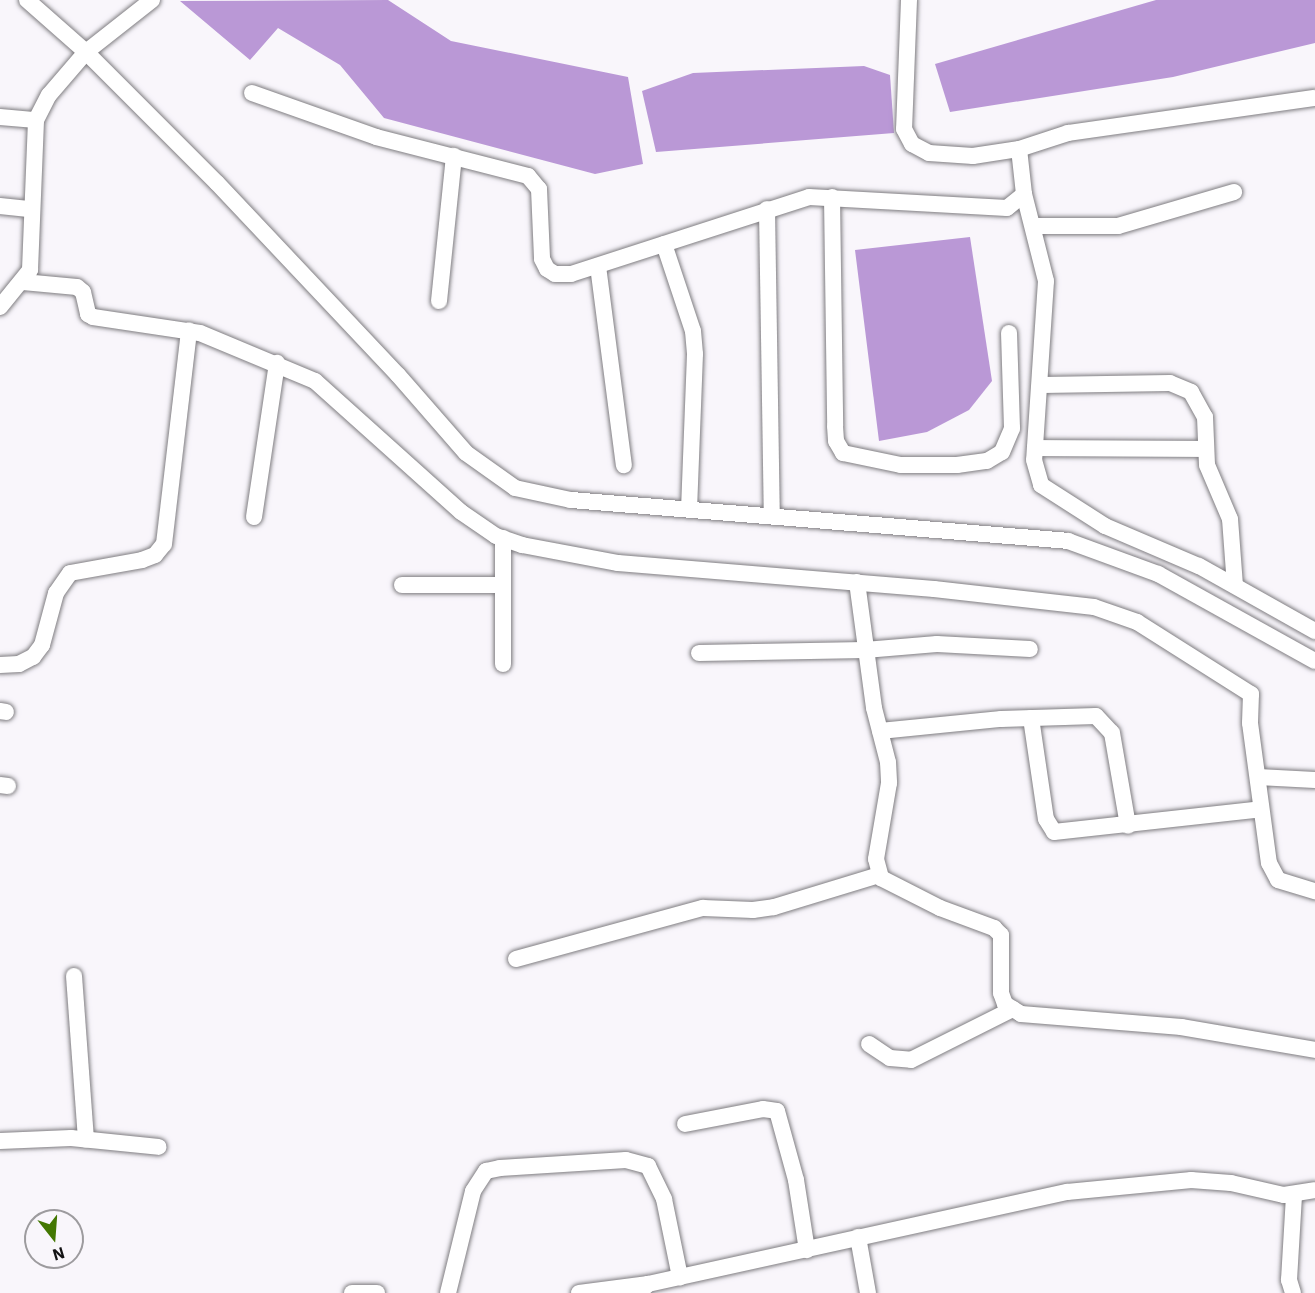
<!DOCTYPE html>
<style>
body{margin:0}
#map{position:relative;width:1315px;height:1293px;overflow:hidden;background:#f9f6fb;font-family:"IBM Plex Sans",sans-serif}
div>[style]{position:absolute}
.water>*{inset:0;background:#ba98d6}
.roads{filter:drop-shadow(0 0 2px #7f7d81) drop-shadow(0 0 2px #7f7d81)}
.minor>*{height:16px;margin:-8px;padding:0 8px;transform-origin:8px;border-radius:8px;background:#fff}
span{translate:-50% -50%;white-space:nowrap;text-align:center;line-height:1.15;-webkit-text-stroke:5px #f9f6fb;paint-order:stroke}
.north{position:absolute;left:24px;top:1209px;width:60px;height:60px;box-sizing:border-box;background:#f9f6fb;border:2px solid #9d9b9e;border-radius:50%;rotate:163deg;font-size:16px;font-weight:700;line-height:24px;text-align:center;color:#131213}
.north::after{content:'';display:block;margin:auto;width:21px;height:27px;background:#437702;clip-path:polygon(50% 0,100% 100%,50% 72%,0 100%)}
</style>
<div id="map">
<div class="water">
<i style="clip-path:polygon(388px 0,451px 41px,628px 77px,643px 164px,595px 174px,384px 118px,340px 65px,278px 28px,250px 60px,180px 1px)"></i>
<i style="clip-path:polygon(1156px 0,1315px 0,1315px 43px,1173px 77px,950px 112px,935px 64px)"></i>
<i style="clip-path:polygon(864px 66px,890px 75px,894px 133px,656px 152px,642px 91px,693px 73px)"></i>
<i style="clip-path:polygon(970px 237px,992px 381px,969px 410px,927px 432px,879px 441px,855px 250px)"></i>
</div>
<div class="roads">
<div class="minor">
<i style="left:27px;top:0;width:79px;rotate:41.4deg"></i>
<i style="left:86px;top:52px;width:185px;rotate:45deg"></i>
<i style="left:217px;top:183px;width:264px;rotate:46.7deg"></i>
<i style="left:398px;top:375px;width:103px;rotate:48.9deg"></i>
<i style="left:466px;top:453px;width:60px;rotate:35.5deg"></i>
<i style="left:515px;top:488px;width:57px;rotate:12.1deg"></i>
<i style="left:571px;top:500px;width:499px;rotate:4.7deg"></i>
<i style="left:1068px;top:541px;width:96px;rotate:20.1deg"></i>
<i style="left:1158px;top:574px;width:179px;rotate:29deg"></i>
<i style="left:909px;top:0;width:129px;rotate:92.2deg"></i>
<i style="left:904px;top:129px;width:17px;rotate:62deg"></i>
<i style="left:912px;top:144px;width:19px;rotate:28deg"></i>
<i style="left:929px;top:153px;width:44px;rotate:3.9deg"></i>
<i style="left:973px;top:156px;width:47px;rotate:-8.7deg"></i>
<i style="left:1019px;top:149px;width:52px;rotate:-18.1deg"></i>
<i style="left:1068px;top:133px;width:249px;rotate:-8.1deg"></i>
<i style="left:252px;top:93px;width:132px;rotate:19.5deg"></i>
<i style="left:376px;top:137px;width:157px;rotate:14.4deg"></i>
<i style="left:528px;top:176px;width:17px;rotate:50deg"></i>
<i style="left:539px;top:189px;width:70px;rotate:87.5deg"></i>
<i style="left:542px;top:259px;width:11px;rotate:63deg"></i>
<i style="left:547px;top:269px;width:9px;rotate:32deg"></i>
<i style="left:555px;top:274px;width:16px"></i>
<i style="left:571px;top:274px;width:250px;rotate:-17.9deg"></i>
<i style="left:809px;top:197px;width:198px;rotate:3.2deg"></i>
<i style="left:1007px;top:208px;width:22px;rotate:-39deg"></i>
<i style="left:1024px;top:194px;width:45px;rotate:-96.3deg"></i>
<i style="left:0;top:117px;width:36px;rotate:5deg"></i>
<i style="left:1024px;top:194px;width:90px;rotate:75.8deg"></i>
<i style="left:1046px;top:281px;width:179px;rotate:93.8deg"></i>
<i style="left:1034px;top:460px;width:26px;rotate:74deg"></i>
<i style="left:1041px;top:485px;width:76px;rotate:32.6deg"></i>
<i style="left:1105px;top:526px;width:102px;rotate:23.1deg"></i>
<i style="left:1199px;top:566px;width:133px;rotate:29.3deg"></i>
<i style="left:832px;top:197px;width:229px;rotate:89.2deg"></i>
<i style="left:835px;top:426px;width:15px;rotate:86deg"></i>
<i style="left:836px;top:441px;width:14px;rotate:60deg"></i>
<i style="left:843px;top:453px;width:59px;rotate:11.7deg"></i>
<i style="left:901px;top:465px;width:56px"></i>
<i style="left:957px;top:465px;width:30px;rotate:-8deg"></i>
<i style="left:987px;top:461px;width:17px;rotate:-31deg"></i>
<i style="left:1002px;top:452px;width:26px;rotate:-67deg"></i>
<i style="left:1012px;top:428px;width:95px;rotate:-91.8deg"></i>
<i style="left:0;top:206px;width:31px;rotate:6deg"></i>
<i style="left:767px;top:209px;width:306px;rotate:89.1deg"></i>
<i style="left:1033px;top:226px;width:85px"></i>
<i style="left:1118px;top:226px;width:121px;rotate:-16.3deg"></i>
<i style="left:664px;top:244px;width:92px;rotate:71.6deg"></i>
<i style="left:693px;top:331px;width:23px;rotate:85deg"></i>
<i style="left:695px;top:354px;width:154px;rotate:92.2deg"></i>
<i style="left:598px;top:266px;width:201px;rotate:82.6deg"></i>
<i style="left:23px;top:282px;width:54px;rotate:5.3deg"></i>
<i style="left:77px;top:287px;width:8px;rotate:40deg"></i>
<i style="left:83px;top:292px;width:23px;rotate:77deg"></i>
<i style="left:88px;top:314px;width:6px;rotate:31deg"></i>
<i style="left:93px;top:317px;width:108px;rotate:8.5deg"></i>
<i style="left:200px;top:333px;width:125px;rotate:22.7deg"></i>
<i style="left:315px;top:381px;width:196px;rotate:41.9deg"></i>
<i style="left:461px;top:512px;width:42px;rotate:34.4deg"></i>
<i style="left:496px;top:536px;width:28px;rotate:19deg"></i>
<i style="left:522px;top:545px;width:98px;rotate:10.6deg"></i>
<i style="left:618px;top:563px;width:317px;rotate:4.7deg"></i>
<i style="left:934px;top:589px;width:161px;rotate:6.4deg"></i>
<i style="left:1094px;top:607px;width:46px;rotate:19.2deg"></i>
<i style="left:1137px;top:622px;width:135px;rotate:32.3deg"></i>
<i style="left:1251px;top:694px;width:29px;rotate:92deg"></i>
<i style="left:1250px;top:723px;width:141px;rotate:82.3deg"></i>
<i style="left:1269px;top:863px;width:19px;rotate:62deg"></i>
<i style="left:1278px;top:880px;width:39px;rotate:17deg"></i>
<i style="left:439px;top:301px;width:146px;rotate:-84.1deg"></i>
<i style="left:0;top:307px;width:48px;rotate:-51deg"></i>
<i style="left:30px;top:270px;width:150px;rotate:-87.7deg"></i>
<i style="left:36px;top:120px;width:28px;rotate:-63deg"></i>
<i style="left:49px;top:95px;width:57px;rotate:-49.3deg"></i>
<i style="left:86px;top:52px;width:84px;rotate:-38.2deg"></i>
<i style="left:1042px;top:385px;width:128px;rotate:-0.9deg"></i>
<i style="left:1170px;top:383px;width:23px;rotate:23deg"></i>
<i style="left:1191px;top:392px;width:29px;rotate:61deg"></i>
<i style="left:1205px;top:417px;width:48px;rotate:87.6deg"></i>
<i style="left:1207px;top:465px;width:59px;rotate:66.9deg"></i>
<i style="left:1230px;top:519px;width:66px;rotate:85.7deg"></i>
<i style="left:1035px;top:448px;width:169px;rotate:0.3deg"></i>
<i style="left:254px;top:517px;width:156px;rotate:-81.5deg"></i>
<i style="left:503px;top:538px;width:126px;rotate:90deg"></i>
<i style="left:857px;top:582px;width:127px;rotate:82.3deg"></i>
<i style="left:874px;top:708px;width:56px;rotate:75.5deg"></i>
<i style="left:888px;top:762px;width:21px;rotate:87deg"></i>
<i style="left:889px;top:783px;width:77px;rotate:99.7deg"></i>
<i style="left:876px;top:859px;width:20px;rotate:75deg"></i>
<i style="left:881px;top:878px;width:66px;rotate:27deg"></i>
<i style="left:940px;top:908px;width:58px;rotate:20.3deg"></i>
<i style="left:994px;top:928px;width:10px;rotate:45deg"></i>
<i style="left:1001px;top:935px;width:58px;rotate:90deg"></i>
<i style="left:1001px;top:993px;width:12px;rotate:70deg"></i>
<i style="left:1005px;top:1004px;width:19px;rotate:32deg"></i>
<i style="left:1021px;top:1014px;width:161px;rotate:4.6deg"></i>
<i style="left:1181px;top:1027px;width:136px;rotate:9.7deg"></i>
<i style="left:402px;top:585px;width:101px"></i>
<i style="left:699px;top:653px;width:166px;rotate:-1deg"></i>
<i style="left:865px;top:650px;width:72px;rotate:-4.8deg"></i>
<i style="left:937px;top:644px;width:93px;rotate:3.1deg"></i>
<i style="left:0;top:665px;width:19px;rotate:-3deg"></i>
<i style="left:19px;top:664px;width:16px;rotate:-27deg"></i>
<i style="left:33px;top:657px;width:15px;rotate:-53deg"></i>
<i style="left:42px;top:645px;width:54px;rotate:-74.9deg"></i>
<i style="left:56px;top:593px;width:24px;rotate:-55deg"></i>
<i style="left:70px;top:573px;width:73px;rotate:-10.2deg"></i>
<i style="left:142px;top:560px;width:14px;rotate:-21deg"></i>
<i style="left:155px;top:555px;width:14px;rotate:-51deg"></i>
<i style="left:164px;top:544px;width:215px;rotate:-83.3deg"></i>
<i style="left:0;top:711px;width:6px;rotate:9deg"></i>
<i style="left:1031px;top:718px;width:102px;rotate:81.6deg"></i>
<i style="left:1046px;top:819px;width:15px;rotate:58deg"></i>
<i style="left:1054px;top:832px;width:208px;rotate:-6.3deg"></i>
<i style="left:880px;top:731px;width:122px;rotate:-5.7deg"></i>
<i style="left:1001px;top:719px;width:95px;rotate:-1.8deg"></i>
<i style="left:1096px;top:716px;width:23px;rotate:47deg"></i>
<i style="left:1112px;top:733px;width:94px;rotate:80.2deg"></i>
<i style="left:1258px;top:777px;width:57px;rotate:3deg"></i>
<i style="left:0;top:785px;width:8px;rotate:7deg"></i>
<i style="left:516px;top:959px;width:194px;rotate:-15.3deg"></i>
<i style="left:703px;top:908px;width:50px;rotate:2.3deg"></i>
<i style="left:753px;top:910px;width:21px;rotate:-8deg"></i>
<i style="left:774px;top:907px;width:110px;rotate:-16.9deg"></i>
<i style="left:74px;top:976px;width:164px;rotate:85.8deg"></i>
<i style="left:869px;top:1044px;width:25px;rotate:34deg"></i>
<i style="left:890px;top:1058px;width:21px;rotate:5deg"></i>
<i style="left:911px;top:1060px;width:114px;rotate:-26.6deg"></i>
<i style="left:685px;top:1124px;width:79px;rotate:-10.9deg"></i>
<i style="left:763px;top:1109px;width:14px;rotate:8deg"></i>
<i style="left:777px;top:1111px;width:72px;rotate:74.6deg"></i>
<i style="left:796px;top:1180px;width:71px;rotate:81.1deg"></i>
<i style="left:0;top:1141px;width:71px;rotate:-2.4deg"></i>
<i style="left:71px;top:1138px;width:88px;rotate:5.8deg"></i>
<i style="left:858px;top:1237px;width:57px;rotate:79.9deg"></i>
<i style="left:352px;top:1293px;width:25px"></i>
<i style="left:448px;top:1293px;width:105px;rotate:-76.2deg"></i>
<i style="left:473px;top:1191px;width:24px;rotate:-57deg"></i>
<i style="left:486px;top:1171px;width:14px;rotate:-12deg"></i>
<i style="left:500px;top:1168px;width:126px;rotate:-3.6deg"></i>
<i style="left:626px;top:1160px;width:23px;rotate:15deg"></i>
<i style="left:648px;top:1166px;width:37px;rotate:64deg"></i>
<i style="left:664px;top:1199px;width:80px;rotate:78.4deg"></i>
<i style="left:579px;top:1293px;width:70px;rotate:-7.4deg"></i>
<i style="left:639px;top:1293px;width:13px;rotate:-45deg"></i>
<i style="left:648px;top:1284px;width:429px;rotate:-12.4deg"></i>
<i style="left:1067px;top:1192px;width:125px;rotate:-5.5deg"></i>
<i style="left:1191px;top:1180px;width:40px;rotate:4.3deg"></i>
<i style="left:1231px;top:1183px;width:54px;rotate:12.8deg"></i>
<i style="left:1284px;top:1195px;width:31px;rotate:-9deg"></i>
<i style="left:1293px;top:1293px;width:14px;rotate:-107deg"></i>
<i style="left:1289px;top:1280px;width:84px;rotate:-86.6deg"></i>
</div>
</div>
<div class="north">N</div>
</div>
